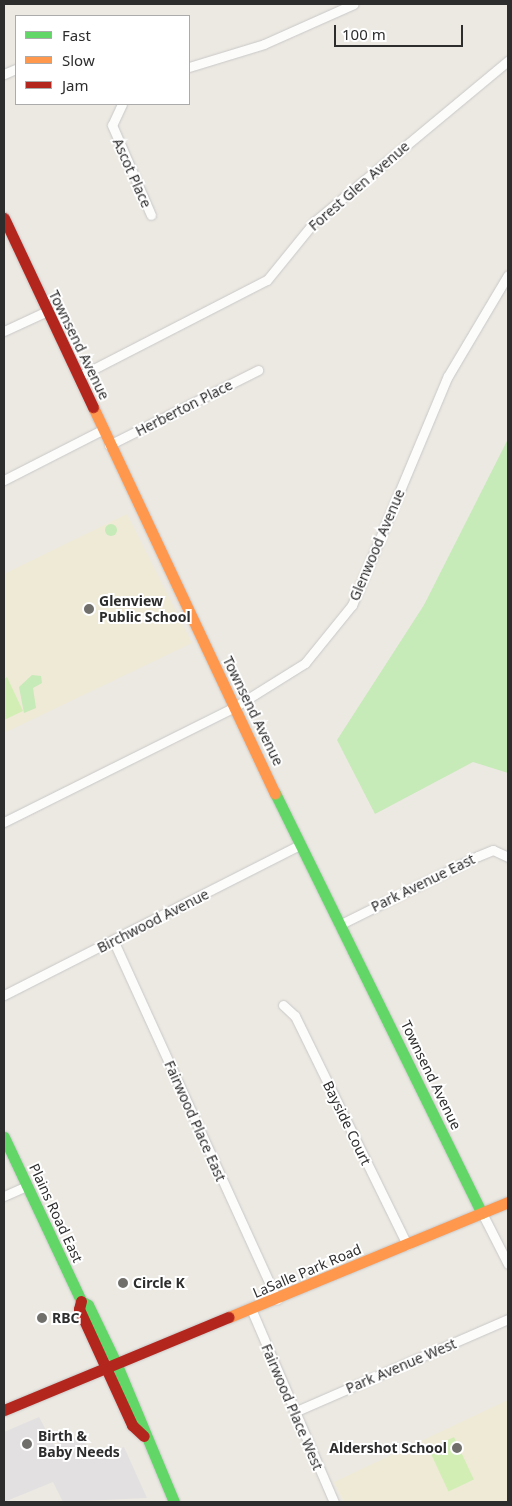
<!DOCTYPE html>
<style>
body{margin:0}
#map{position:relative;width:512px;height:1506px;overflow:hidden;background:#ece9e2;font-family:"Noto Sans",sans-serif}
div>[style]{position:absolute}
.industrial>*{inset:0;background:#e3e0e1}
.education>*{inset:0;background:#efead6}
.green>*{inset:0;background:#c6eab8}
.round{border-radius:50%}
.pitch>*{inset:0;background:#d2eeb5;transform-origin:0 0}
.roads{filter:drop-shadow(0 0 1px #c9c8c8) drop-shadow(0 0 1px #c9c8c8)}
.street>*{height:9px;margin:-4.5px;padding:0 4.5px;transform-origin:4.5px;border-radius:4.5px;background:#fcfcfb}
.fast>*{height:11px;margin:-5.5px;padding:0 5.5px;transform-origin:5.5px;border-radius:5.5px;background:#63d668}
.slow>*{height:11px;margin:-5.5px;padding:0 5.5px;transform-origin:5.5px;border-radius:5.5px;background:#ff974d}
.jam>*{height:11px;margin:-5.5px;padding:0 5.5px;transform-origin:5.5px;border-radius:5.5px;background:#b3261e}
.dots>*{width:14px;height:14px;translate:-50% -50%;box-sizing:border-box;border:2px solid #fff;border-radius:50%}
span{translate:-50% -50%;white-space:nowrap;text-align:center;line-height:1.15;-webkit-text-stroke:4px #fff;paint-order:stroke}
.street-label{font-size:14px;color:#2d2d2d}
.poi-label{font-size:14px;color:#2d2d2d;font-weight:700}
.left{translate:0 -50%;text-align:left}
.right{translate:-100% -50%;text-align:right}
.frame{position:absolute;inset:0;border:5px solid #2d2d2d;pointer-events:none}
.legend{position:absolute;left:15px;top:15px;width:175px;height:90px;box-sizing:border-box;background:#fff;border:1px solid #ababab;margin:0;padding:6px 9px;list-style:none;font-size:15px;color:#2d2d2d}
.legend li{display:flex;align-items:center;gap:10px;height:25px}
.legend b{width:25px;border:1px solid #ababab}
.scale{position:absolute;left:334px;top:25px;width:129px;height:22px;box-sizing:border-box;border:2px solid #2d2d2d;border-top:0;padding-left:6px;font-size:15px;line-height:18px;white-space:nowrap;color:#2d2d2d;-webkit-text-stroke:4px #fff;paint-order:stroke}
</style>
<div id="map">
<div class="industrial">
<i style="clip-path:polygon(39px 1417px,54px 1445px,82px 1436px,93px 1459px,124px 1447px,147px 1498px,63px 1502px,53px 1482px,4px 1502px,4px 1432px)"></i>
</div>
<div class="education">
<i style="clip-path:polygon(127px 514px,192px 643px,4px 733px,4px 574px)"></i>
<i style="clip-path:polygon(508px 1400px,508px 1502px,344px 1502px,334px 1482px)"></i>
</div>
<div class="green">
<i style="clip-path:polygon(508px 439px,508px 773px,473px 762px,375px 814px,337px 740px,424px 605px)"></i>
<i class="round" style="left:105px;top:524px;width:12px;height:12px"></i>
<i style="clip-path:polygon(32px 675px,41px 676px,42px 683px,33px 688px,36px 708px,24px 713px,19px 687px)"></i>
</div>
<div class="pitch">
<i style="clip-path:polygon(7px 677px,23px 711px,4px 720px,4px 679px)"></i>
<i style="left:454px;top:1437px;width:47px;height:28px;rotate:65deg"></i>
</div>
<div class="roads">
<div class="street">
<i style="left:189px;top:67px;width:78px;rotate:-17deg"></i>
<i style="left:264px;top:44px;width:98px;rotate:-24deg"></i>
<i style="left:4px;top:74px;width:13px;rotate:-23deg"></i>
<i style="left:122px;top:104px;width:23px;rotate:115deg"></i>
<i style="left:112px;top:125px;width:98px;rotate:66.6deg"></i>
<i style="left:4px;top:331px;width:45px;rotate:-24.9deg"></i>
<i style="left:78px;top:377px;width:212px;rotate:-27.2deg"></i>
<i style="left:267px;top:280px;width:76px;rotate:-50.9deg"></i>
<i style="left:315px;top:221px;width:251px;rotate:-39.7deg"></i>
<i style="left:109px;top:445px;width:167px;rotate:-26.7deg"></i>
<i style="left:4px;top:480px;width:110px;rotate:-27deg"></i>
<i style="left:4px;top:822px;width:256px;rotate:-26.5deg"></i>
<i style="left:233px;top:708px;width:85px;rotate:-32deg"></i>
<i style="left:305px;top:663px;width:75px;rotate:-51deg"></i>
<i style="left:352px;top:605px;width:248px;rotate:-67.3deg"></i>
<i style="left:448px;top:376px;width:117px;rotate:-59.3deg"></i>
<i style="left:339px;top:925px;width:155px;rotate:-26.4deg"></i>
<i style="left:478px;top:856px;width:16px;rotate:-22deg"></i>
<i style="left:493px;top:850px;width:17px;rotate:25deg"></i>
<i style="left:114px;top:942px;width:393px;rotate:65.5deg"></i>
<i style="left:4px;top:995px;width:333px;rotate:-26.9deg"></i>
<i style="left:283px;top:1005px;width:16px;rotate:43deg"></i>
<i style="left:295px;top:1016px;width:255px;rotate:63.9deg"></i>
<i style="left:4px;top:1196px;width:24px;rotate:-24deg"></i>
<i style="left:482px;top:1213px;width:57px;rotate:63deg"></i>
<i style="left:252px;top:1311px;width:208px;rotate:66.8deg"></i>
<i style="left:294px;top:1412px;width:233px;rotate:-23.5deg"></i>
</div>
<div class="fast">
<i style="left:275px;top:793px;width:468px;rotate:63.8deg"></i>
<i style="left:4px;top:1137px;width:181px;rotate:64.8deg"></i>
<i style="left:81px;top:1301px;width:8px;rotate:30deg"></i>
<i style="left:88px;top:1305px;width:67px;rotate:64.2deg"></i>
<i style="left:117px;top:1365px;width:148px;rotate:67.4deg"></i>
</div>
<div class="slow">
<i style="left:93px;top:407px;width:427px;rotate:64.8deg"></i>
<i style="left:229px;top:1317px;width:302px;rotate:-22.4deg"></i>
</div>
<div class="jam">
<i style="left:4px;top:218px;width:209px;rotate:64.8deg"></i>
<i style="left:81px;top:1301px;width:8px;rotate:104deg"></i>
<i style="left:79px;top:1309px;width:128px;rotate:65.4deg"></i>
<i style="left:132px;top:1425px;width:16px;rotate:43deg"></i>
<i style="left:4px;top:1410px;width:243px;rotate:-22.5deg"></i>
</div>
</div>
<div class="dots">
<i style="left:89px;top:609px;background:#706f6c"></i>
<i style="left:123px;top:1283px;background:#706f6c"></i>
<i style="left:42px;top:1318px;background:#706f6c"></i>
<i style="left:27px;top:1444px;background:#706f6c"></i>
<i style="left:457px;top:1448px;background:#706f6c"></i>
</div>
<div class="street-label">
<span style="left:132px;top:173px;rotate:66deg">Ascot Place</span>
<span style="left:359px;top:186px;rotate:-41deg">Forest Glen Avenue</span>
<span style="left:79px;top:345px;rotate:64deg">Townsend Avenue</span>
<span style="left:184px;top:408px;rotate:-27deg">Herberton Place</span>
<span style="left:377px;top:545px;rotate:-67deg">Glenwood Avenue</span>
<span style="left:253px;top:711px;rotate:64deg">Townsend Avenue</span>
<span style="left:423px;top:883px;rotate:-26deg">Park Avenue East</span>
<span style="left:153px;top:921px;rotate:-27deg">Birchwood Avenue</span>
<span style="left:431px;top:1075px;rotate:64deg">Townsend Avenue</span>
<span style="left:195px;top:1121px;rotate:66deg">Fairwood Place East</span>
<span style="left:347px;top:1123px;rotate:64deg">Bayside Court</span>
<span style="left:56px;top:1213px;rotate:65deg">Plains Road East</span>
<span style="left:307px;top:1271px;rotate:-23deg">LaSalle Park Road</span>
<span style="left:401px;top:1366px;rotate:-23deg">Park Avenue West</span>
<span style="left:292px;top:1407px;rotate:67deg">Fairwood Place West</span>
</div>
<div class="poi-label">
<span class="left" style="left:99px;top:609px">Glenview<br>Public School</span>
<span class="left" style="left:133px;top:1283px">Circle K</span>
<span class="left" style="left:52px;top:1318px">RBC</span>
<span class="left" style="left:38px;top:1444px">Birth &amp;<br>Baby Needs</span>
<span class="right" style="left:447px;top:1448px">Aldershot School</span>
</div>
<div class="frame"></div>
<ul class="legend">
<li><b style="height:6px;background:#63d668"></b>Fast</li>
<li><b style="height:6px;background:#ff974d"></b>Slow</li>
<li><b style="height:6px;background:#b3261e"></b>Jam</li>
</ul>
<div class="scale">100 m</div>
</div>
